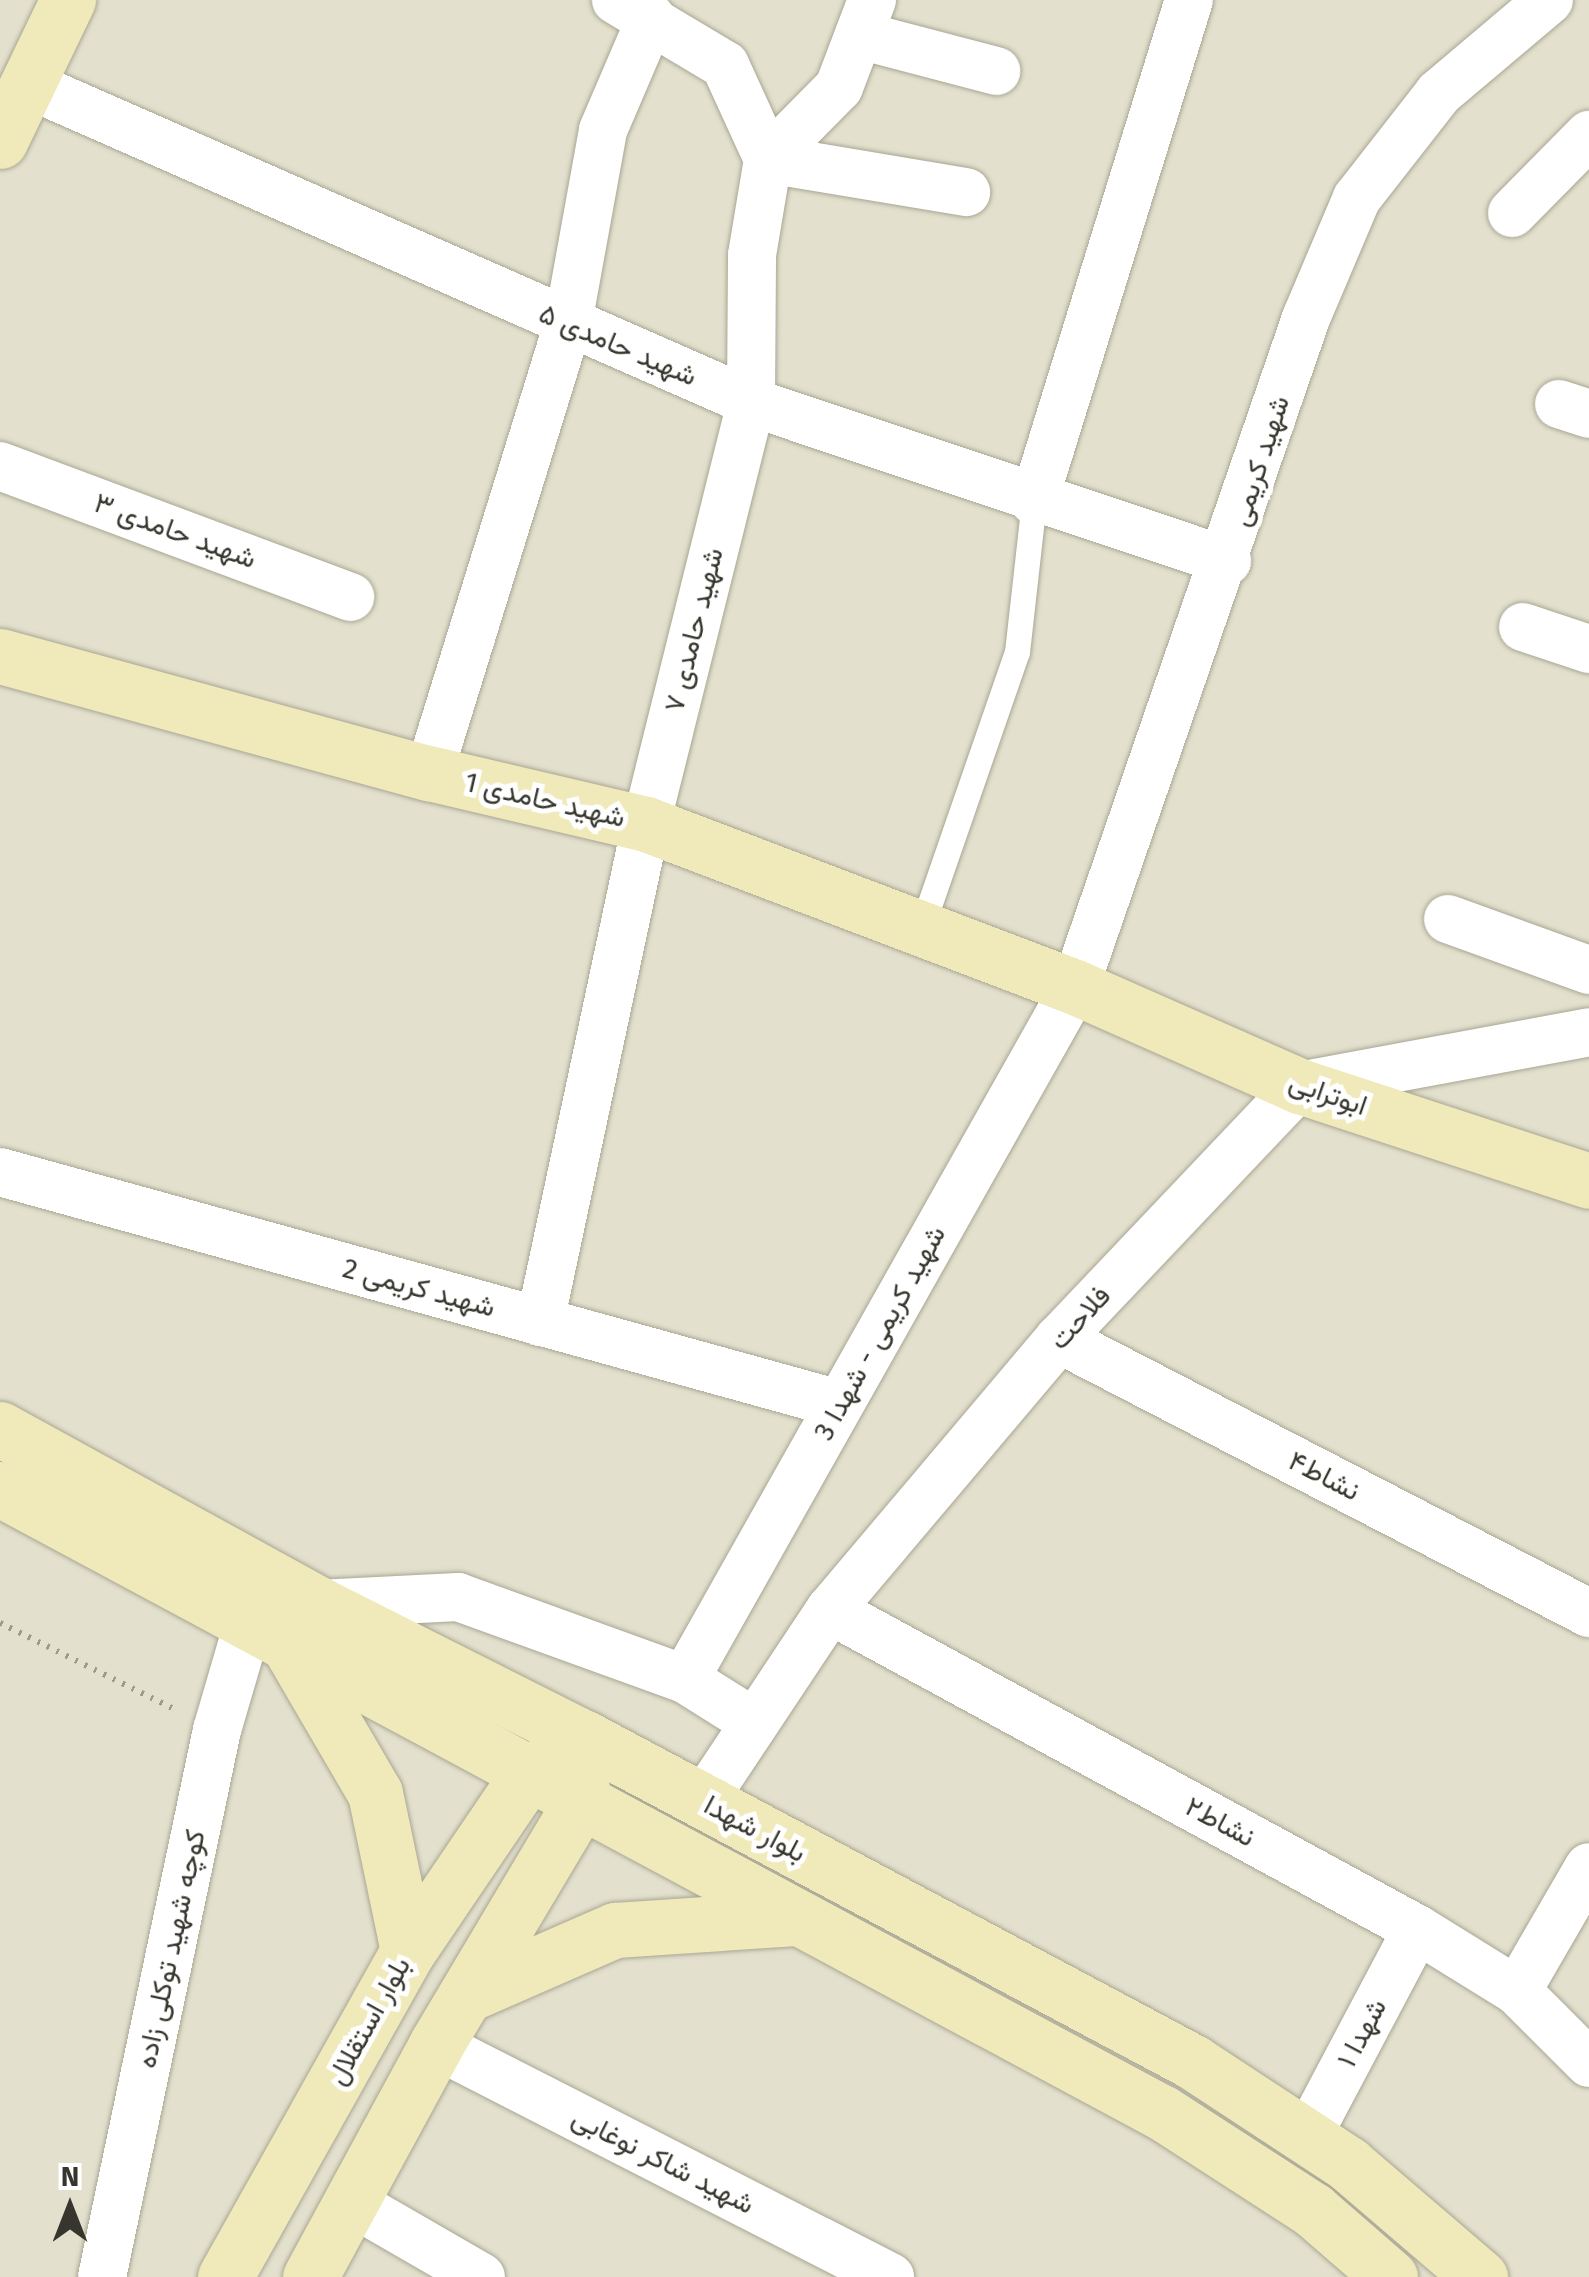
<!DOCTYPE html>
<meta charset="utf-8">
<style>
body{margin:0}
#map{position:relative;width:1589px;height:2277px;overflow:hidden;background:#e3e0cd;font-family:"Fira Sans",Vazirmatn,sans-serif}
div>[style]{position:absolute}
.path>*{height:6px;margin-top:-3px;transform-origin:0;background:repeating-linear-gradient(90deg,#9c9a8c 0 2.5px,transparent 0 10.5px)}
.roads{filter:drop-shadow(0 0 2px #a9a694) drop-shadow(0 0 2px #a9a694)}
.lane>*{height:25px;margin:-12.5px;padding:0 12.5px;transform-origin:12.5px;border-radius:12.5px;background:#fff}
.street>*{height:48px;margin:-24px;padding:0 24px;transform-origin:24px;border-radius:24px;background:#fff}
.secondary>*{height:55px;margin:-27.5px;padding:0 27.5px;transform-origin:27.5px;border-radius:27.5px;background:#f0eabb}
span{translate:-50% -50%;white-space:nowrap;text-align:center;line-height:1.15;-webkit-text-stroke:10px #fff;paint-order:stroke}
.street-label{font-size:28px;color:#37362e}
.north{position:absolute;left:20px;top:2157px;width:100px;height:100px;-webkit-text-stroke:8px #fff;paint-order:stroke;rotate:0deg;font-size:28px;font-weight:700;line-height:40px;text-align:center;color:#37362e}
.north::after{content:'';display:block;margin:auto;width:35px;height:45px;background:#37362e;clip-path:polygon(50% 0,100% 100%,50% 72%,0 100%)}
</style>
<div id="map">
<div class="path">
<i style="left:0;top:1623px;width:199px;rotate:26.3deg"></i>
</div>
<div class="roads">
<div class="lane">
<i style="left:922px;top:926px;width:290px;rotate:-70.9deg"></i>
<i style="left:1017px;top:652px;width:152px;rotate:-83.6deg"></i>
</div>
<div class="street">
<i style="left:859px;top:35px;width:142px;rotate:14.7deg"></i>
<i style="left:27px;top:84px;width:791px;rotate:23.71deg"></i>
<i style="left:751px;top:402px;width:502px;rotate:18.47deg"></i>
<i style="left:768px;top:159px;width:201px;rotate:9.5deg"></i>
<i style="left:768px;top:159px;width:101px;rotate:-45.4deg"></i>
<i style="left:839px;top:87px;width:93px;rotate:-69.2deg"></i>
<i style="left:1512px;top:213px;width:110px;rotate:-45.4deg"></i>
<i style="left:1559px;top:404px;width:32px;rotate:18deg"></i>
<i style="left:0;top:466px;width:374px;rotate:20.5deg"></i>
<i style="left:1034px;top:501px;width:524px;rotate:-72.81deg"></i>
<i style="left:1523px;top:627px;width:70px;rotate:18.4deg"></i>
<i style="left:429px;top:773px;width:471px;rotate:-72.8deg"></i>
<i style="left:568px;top:323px;width:196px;rotate:-79.7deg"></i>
<i style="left:603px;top:130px;width:122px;rotate:-66.8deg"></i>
<i style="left:1448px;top:919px;width:150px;rotate:19.9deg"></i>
<i style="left:0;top:1172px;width:870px;rotate:15.46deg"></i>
<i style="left:540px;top:1322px;width:509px;rotate:-77.98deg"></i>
<i style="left:646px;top:824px;width:435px;rotate:-76deg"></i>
<i style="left:751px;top:402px;width:147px;rotate:-89.6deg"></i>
<i style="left:752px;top:255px;width:97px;rotate:-80.5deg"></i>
<i style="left:768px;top:159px;width:103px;rotate:-114.6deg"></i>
<i style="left:725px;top:65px;width:127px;rotate:-149.2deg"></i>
<i style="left:1059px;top:1339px;width:597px;rotate:27.34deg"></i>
<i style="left:318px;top:1604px;width:140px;rotate:-2.9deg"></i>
<i style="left:458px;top:1597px;width:241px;rotate:19.9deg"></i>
<i style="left:685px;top:1679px;width:79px;rotate:32.1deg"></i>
<i style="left:830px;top:1610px;width:668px;rotate:28.52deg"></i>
<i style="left:1417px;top:1929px;width:118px;rotate:31.8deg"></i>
<i style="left:1517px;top:1991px;width:102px;rotate:45deg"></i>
<i style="left:685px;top:1679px;width:794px;rotate:-60.6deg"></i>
<i style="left:1075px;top:987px;width:708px;rotate:-70.95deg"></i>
<i style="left:1306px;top:318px;width:130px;rotate:-67deg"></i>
<i style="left:1357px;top:198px;width:133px;rotate:-52deg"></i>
<i style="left:1439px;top:93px;width:144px;rotate:-40.2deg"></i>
<i style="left:703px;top:1801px;width:229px;rotate:-56.4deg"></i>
<i style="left:830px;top:1610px;width:355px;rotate:-49.8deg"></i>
<i style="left:1059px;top:1339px;width:349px;rotate:-46.5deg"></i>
<i style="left:1299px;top:1086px;width:295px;rotate:-10.5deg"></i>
<i style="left:1517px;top:1991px;width:143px;rotate:-59.9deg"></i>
<i style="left:436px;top:2045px;width:510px;rotate:27.07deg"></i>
<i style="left:1307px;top:2137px;width:235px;rotate:-62.1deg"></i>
<i style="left:351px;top:2202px;width:150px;rotate:30deg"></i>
<i style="left:102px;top:2277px;width:559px;rotate:-78.13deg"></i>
<i style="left:217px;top:1730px;width:110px;rotate:-73.7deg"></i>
</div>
<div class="secondary">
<i style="left:0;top:141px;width:157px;rotate:-64.3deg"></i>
<i style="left:0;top:656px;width:445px;rotate:15.3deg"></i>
<i style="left:429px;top:773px;width:223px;rotate:13.2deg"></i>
<i style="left:646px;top:824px;width:459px;rotate:20.8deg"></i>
<i style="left:1075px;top:987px;width:245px;rotate:23.8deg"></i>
<i style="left:1299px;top:1086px;width:305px;rotate:18.1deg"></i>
<i style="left:0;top:1429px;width:363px;rotate:28.8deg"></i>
<i style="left:318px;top:1604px;width:299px;rotate:26.7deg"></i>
<i style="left:585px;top:1738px;width:689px;rotate:28.05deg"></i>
<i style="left:1193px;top:2062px;width:186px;rotate:33.3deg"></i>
<i style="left:1348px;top:2164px;width:174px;rotate:40.6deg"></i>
<i style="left:0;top:1489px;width:1320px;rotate:28.22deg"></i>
<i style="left:1163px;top:2113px;width:179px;rotate:32.9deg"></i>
<i style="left:1313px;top:2210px;width:102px;rotate:41deg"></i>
<i style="left:289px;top:1646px;width:170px;rotate:59.7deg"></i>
<i style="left:375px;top:1793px;width:161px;rotate:78.2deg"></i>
<i style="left:466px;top:1995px;width:163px;rotate:-23.6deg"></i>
<i style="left:615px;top:1930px;width:181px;rotate:-3.8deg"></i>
<i style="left:225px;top:2277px;width:374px;rotate:-60.7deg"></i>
<i style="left:408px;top:1951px;width:214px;rotate:-55.9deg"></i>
<i style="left:528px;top:1774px;width:67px;rotate:-32.3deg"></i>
<i style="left:585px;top:1738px;width:65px;rotate:94.4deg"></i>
<i style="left:580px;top:1803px;width:282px;rotate:120.8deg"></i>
<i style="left:436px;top:2045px;width:264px;rotate:118.5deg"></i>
</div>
</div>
<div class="street-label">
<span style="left:618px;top:345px;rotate:23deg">شهید حامدی ۵</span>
<span style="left:1260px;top:461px;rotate:-72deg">شهید کریمی</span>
<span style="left:175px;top:531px;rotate:20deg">شهید حامدی ۳</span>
<span style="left:694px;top:630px;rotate:-76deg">شهید حامدی ۷</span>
<span style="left:545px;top:800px;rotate:13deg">شهيد حامدی 1</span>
<span style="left:1328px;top:1094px;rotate:19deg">ابوترابی</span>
<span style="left:419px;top:1288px;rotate:15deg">شهيد کريمی 2</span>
<span style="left:1080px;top:1318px;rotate:-47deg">فلاحت</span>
<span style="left:880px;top:1333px;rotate:-61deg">شهيد کريمی - شهدا 3</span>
<span style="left:1324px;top:1476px;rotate:27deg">نشاط۴</span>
<span style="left:1220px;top:1822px;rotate:28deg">نشاط۲</span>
<span style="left:755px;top:1829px;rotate:28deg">بلوار شهدا</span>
<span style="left:171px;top:1949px;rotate:-78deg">کوچه شهید توکلی زاده</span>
<span style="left:369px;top:2021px;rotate:-61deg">بلوار استقلال</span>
<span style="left:1362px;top:2033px;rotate:-62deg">شهدا ۱</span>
<span style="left:663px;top:2161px;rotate:27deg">شهید شاکر نوغابی</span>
</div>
<div class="north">N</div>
</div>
